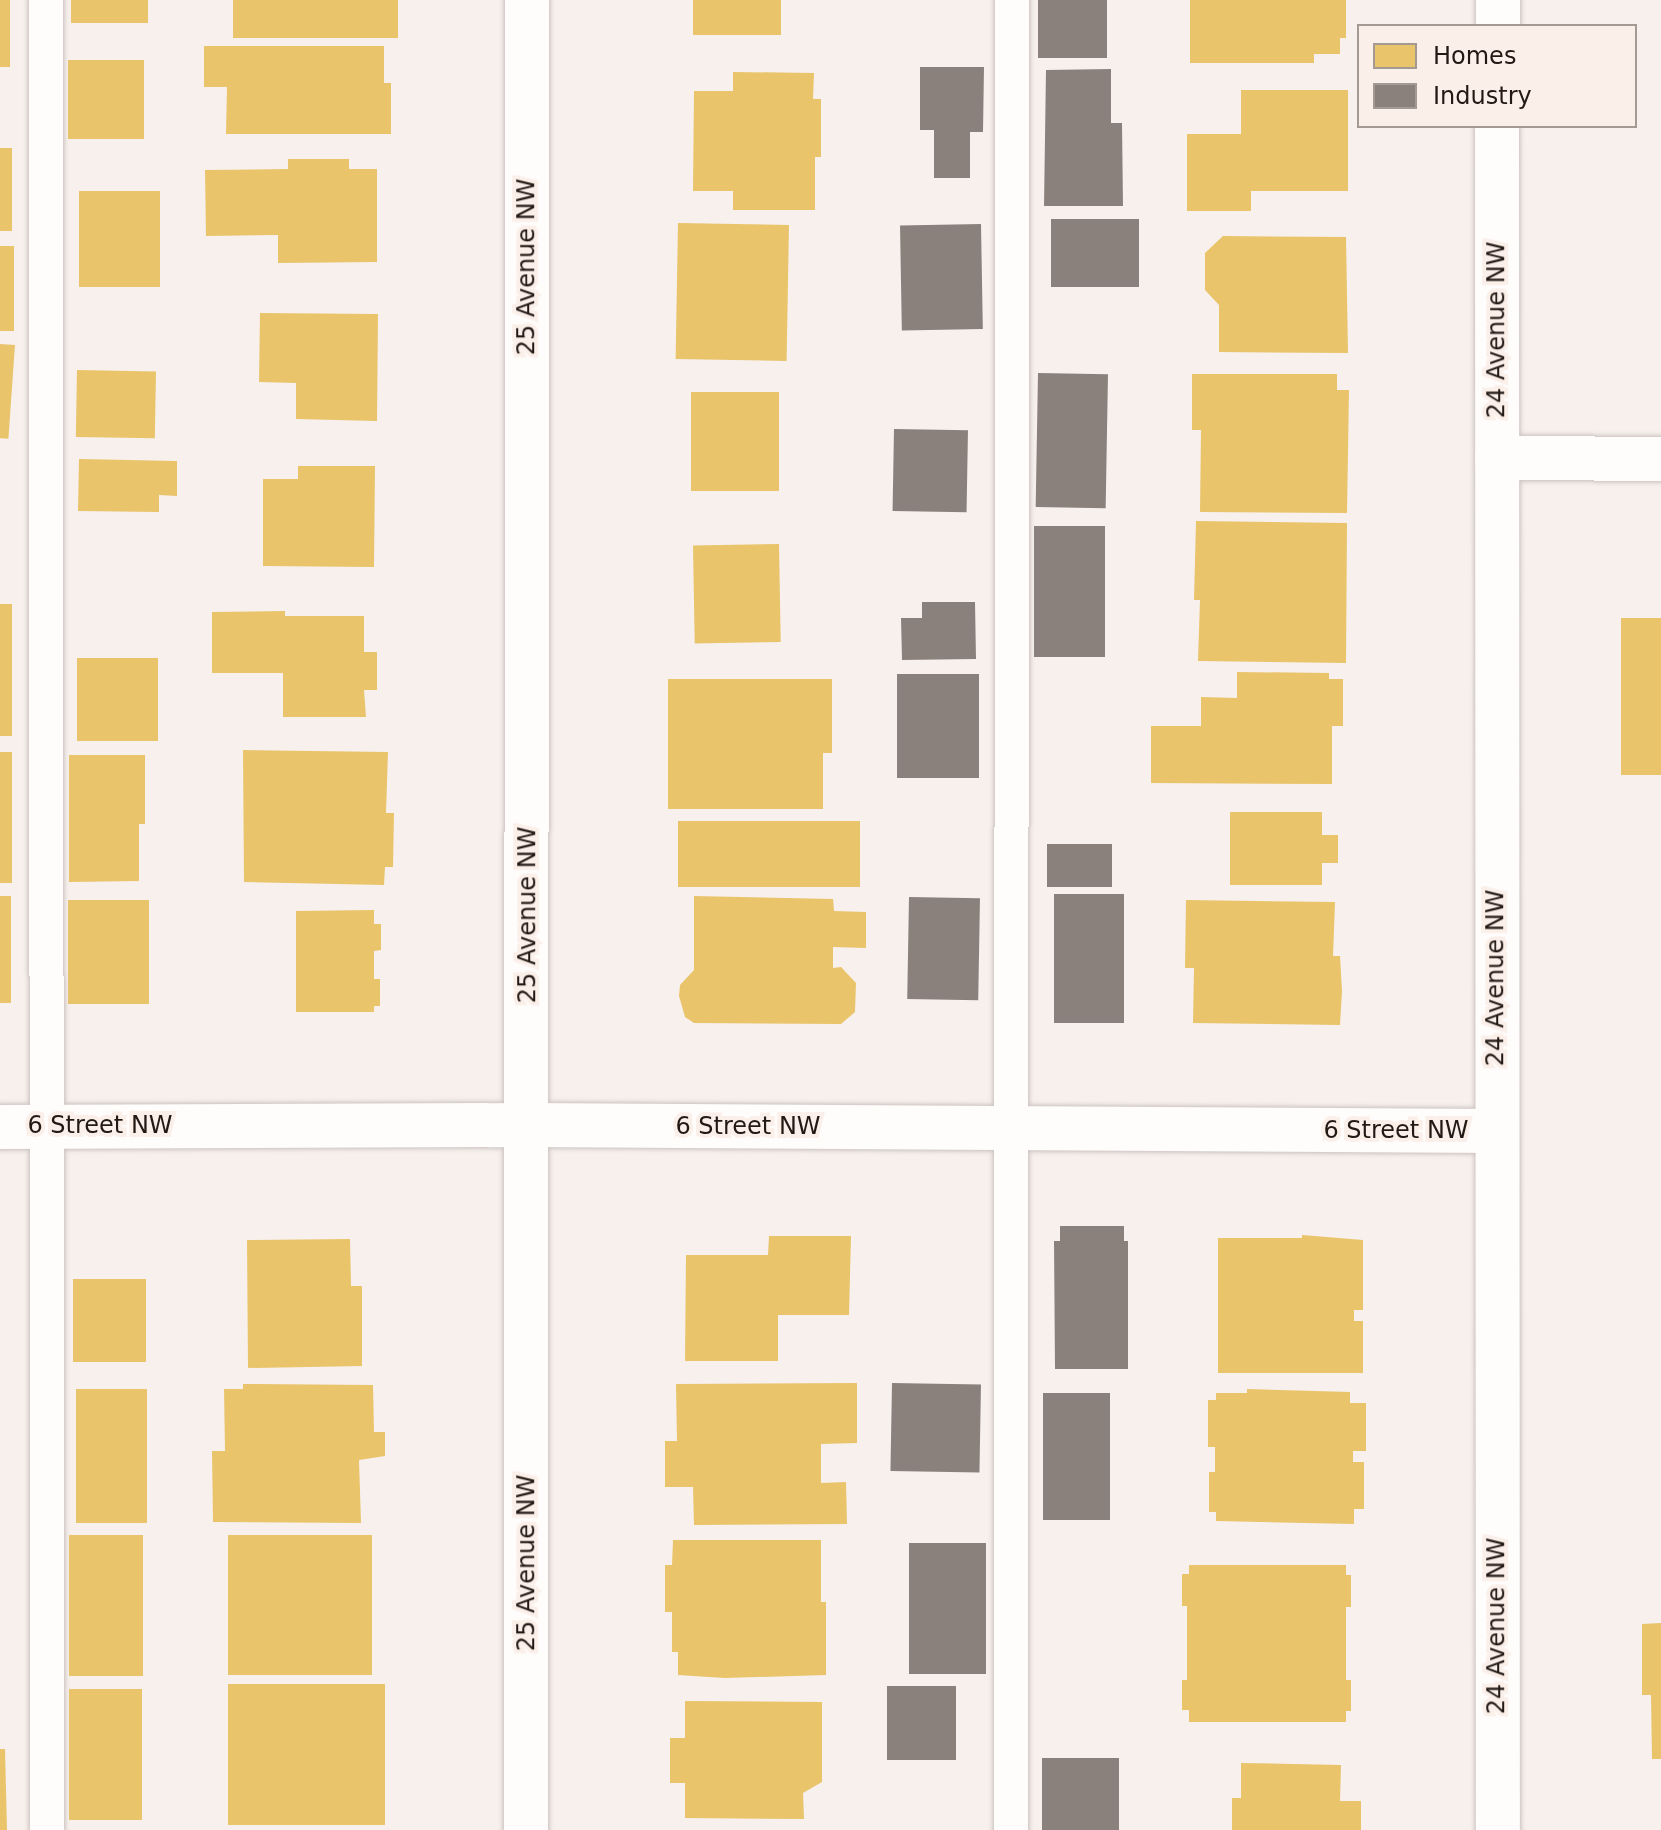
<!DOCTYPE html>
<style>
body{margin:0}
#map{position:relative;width:1661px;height:1830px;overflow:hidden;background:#f7f0ed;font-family:"DejaVu Sans",sans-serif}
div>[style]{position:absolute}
.homes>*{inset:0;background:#e9c46a;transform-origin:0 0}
.industry>*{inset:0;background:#8a817c;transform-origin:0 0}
.roads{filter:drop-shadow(0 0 2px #ccc3c0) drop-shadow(0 0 2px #ccc3c0)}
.service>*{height:34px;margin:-17px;padding:0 17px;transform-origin:17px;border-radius:17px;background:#fefdfc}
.minor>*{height:44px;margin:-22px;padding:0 22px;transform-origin:22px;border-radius:22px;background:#fefdfc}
span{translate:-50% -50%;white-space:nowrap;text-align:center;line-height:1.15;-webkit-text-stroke:8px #fbefe9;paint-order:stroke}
.street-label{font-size:24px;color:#231914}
.legend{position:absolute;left:1357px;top:24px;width:280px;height:104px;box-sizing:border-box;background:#fbefe9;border:2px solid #a59994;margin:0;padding:10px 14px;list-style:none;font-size:24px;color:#231914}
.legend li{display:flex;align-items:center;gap:16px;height:40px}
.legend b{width:40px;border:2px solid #a59994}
</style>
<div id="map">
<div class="homes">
<i style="left:0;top:0;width:10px;height:67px"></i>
<i style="left:71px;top:0;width:77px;height:23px"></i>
<i style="left:233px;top:0;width:165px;height:38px"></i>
<i style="left:693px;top:0;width:88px;height:35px"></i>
<i style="clip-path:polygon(1190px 0,1346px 0,1346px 38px,1340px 38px,1340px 54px,1314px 54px,1314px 63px,1190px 63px)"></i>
<i style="clip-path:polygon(204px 46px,384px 46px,384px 83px,391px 83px,391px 134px,226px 134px,227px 87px,204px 87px)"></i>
<i style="left:68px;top:60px;width:76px;height:79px"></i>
<i style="clip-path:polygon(733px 72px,814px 73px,813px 99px,821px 99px,821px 157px,815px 157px,815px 210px,733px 210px,733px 191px,693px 191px,694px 91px,733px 91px)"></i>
<i style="clip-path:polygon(1241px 90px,1348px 90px,1348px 191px,1251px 191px,1251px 211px,1187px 211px,1187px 134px,1241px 134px)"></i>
<i style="left:0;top:148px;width:12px;height:83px"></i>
<i style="clip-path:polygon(288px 159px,349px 159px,349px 169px,377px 169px,377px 262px,278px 263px,278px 235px,206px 236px,205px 170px,288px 169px)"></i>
<i style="left:79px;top:191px;width:81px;height:96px"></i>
<i style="left:678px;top:223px;width:111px;height:136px;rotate:1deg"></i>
<i style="clip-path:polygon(1223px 236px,1346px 237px,1348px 353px,1219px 352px,1219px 305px,1205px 290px,1205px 253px)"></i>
<i style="left:0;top:246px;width:14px;height:85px"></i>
<i style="clip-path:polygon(260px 313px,378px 314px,377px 421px,296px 419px,296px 383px,259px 382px)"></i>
<i style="left:0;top:344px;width:15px;height:94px;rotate:4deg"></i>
<i style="left:77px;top:370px;width:79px;height:67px;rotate:1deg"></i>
<i style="clip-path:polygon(1192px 374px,1337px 374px,1337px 390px,1349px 390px,1347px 513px,1200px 512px,1201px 430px,1192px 430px)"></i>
<i style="left:691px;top:392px;width:88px;height:99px"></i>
<i style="clip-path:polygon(79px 459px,177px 461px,177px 496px,159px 495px,159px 512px,78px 511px)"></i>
<i style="clip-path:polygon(298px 466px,375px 466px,374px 567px,263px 566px,263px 479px,298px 479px)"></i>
<i style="clip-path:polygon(1196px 521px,1347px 523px,1346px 663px,1198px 661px,1200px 600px,1194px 600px)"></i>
<i style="left:779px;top:544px;width:98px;height:86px;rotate:89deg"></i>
<i style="left:0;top:604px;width:12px;height:132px"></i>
<i style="clip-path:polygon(285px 611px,285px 616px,364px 616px,364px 652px,377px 652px,377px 690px,364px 690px,366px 717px,283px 717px,283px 673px,212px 673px,212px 612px)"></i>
<i style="left:1621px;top:618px;width:40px;height:157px"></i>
<i style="left:77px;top:658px;width:81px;height:83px"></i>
<i style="clip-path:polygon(1237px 672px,1329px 673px,1329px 679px,1343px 679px,1343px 726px,1332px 726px,1332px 784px,1151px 783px,1151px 726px,1201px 726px,1201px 697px,1237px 698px)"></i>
<i style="clip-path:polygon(668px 679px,832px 679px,832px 753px,823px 753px,823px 809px,668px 809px)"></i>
<i style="clip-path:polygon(243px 750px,388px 752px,386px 813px,394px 813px,393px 867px,385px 867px,384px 885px,244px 882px)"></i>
<i style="left:0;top:752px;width:12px;height:131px"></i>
<i style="clip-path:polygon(69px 755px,145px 755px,145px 824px,139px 824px,139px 881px,69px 882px)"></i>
<i style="clip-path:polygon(1230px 812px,1322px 812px,1322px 835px,1338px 835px,1338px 863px,1322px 863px,1322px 885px,1230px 885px)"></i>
<i style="left:678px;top:821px;width:182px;height:66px"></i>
<i style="left:0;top:896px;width:11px;height:107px"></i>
<i style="clip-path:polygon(694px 896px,833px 899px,834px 911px,866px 912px,866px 948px,833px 947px,833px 968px,841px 967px,856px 983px,855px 1012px,841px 1024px,694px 1023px,685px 1017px,679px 996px,680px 985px,694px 970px)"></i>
<i style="left:68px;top:900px;width:81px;height:104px"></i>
<i style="clip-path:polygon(1186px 900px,1335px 902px,1333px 956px,1340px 956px,1342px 991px,1340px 1025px,1193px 1023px,1194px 968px,1185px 968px)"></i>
<i style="clip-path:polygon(374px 910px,374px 924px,381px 924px,381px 950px,374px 951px,374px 979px,380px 979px,380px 1006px,374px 1006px,374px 1012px,296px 1012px,296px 911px)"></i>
<i style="clip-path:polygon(1302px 1235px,1363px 1240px,1363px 1310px,1354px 1310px,1354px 1321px,1363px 1321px,1363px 1373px,1218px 1373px,1218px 1238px,1302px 1238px)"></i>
<i style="clip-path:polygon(769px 1236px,851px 1236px,849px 1315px,778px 1315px,778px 1361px,685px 1361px,686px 1255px,768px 1255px)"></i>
<i style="clip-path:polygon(350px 1239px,351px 1286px,362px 1286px,362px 1366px,248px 1368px,247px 1240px)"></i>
<i style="left:73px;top:1279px;width:73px;height:83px"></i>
<i style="clip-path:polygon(857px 1383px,857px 1443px,821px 1444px,821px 1483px,846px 1482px,847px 1524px,694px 1525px,693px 1487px,665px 1487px,665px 1441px,677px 1441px,676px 1384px)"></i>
<i style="clip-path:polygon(243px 1384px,373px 1385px,374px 1432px,385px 1432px,385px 1456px,359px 1460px,361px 1523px,213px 1522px,212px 1451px,225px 1451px,224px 1389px,243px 1389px)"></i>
<i style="left:76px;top:1389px;width:71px;height:134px"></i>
<i style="clip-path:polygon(1247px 1389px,1350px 1392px,1350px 1403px,1366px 1403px,1366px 1451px,1353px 1451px,1353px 1462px,1364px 1462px,1364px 1509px,1354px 1509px,1354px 1524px,1216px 1521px,1216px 1512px,1209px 1512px,1209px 1472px,1215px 1472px,1215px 1447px,1208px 1447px,1208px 1400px,1216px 1400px,1216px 1393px,1247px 1393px)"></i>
<i style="left:69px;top:1535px;width:74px;height:141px"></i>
<i style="left:372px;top:1535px;width:140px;height:144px;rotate:90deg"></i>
<i style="clip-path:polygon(673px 1540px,821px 1540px,821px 1602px,826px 1602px,826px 1675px,725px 1678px,678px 1675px,678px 1652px,672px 1652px,672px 1612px,665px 1612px,665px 1565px,672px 1565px)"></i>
<i style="clip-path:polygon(1189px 1565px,1346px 1565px,1346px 1575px,1351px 1575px,1351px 1607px,1346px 1607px,1346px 1680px,1351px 1680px,1351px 1711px,1346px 1711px,1346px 1722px,1189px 1722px,1189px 1710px,1182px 1710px,1182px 1680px,1187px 1680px,1187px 1606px,1182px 1606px,1182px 1574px,1189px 1574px)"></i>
<i style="clip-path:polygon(1661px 1623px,1661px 1759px,1652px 1759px,1651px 1695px,1642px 1695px,1642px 1624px)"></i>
<i style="left:228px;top:1684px;width:157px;height:141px"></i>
<i style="left:69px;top:1689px;width:73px;height:131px"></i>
<i style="clip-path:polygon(685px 1701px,822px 1702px,822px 1782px,803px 1793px,804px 1819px,685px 1818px,685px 1783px,670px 1783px,670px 1738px,685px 1738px)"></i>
<i style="clip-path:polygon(0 1749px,5px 1749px,7px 1830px,0 1830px)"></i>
<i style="clip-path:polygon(1241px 1763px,1341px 1765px,1340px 1801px,1361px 1801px,1361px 1830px,1232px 1830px,1232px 1798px,1241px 1798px)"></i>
</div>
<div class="industry">
<i style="left:1038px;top:0;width:69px;height:58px"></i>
<i style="clip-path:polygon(920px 67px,984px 67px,983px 132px,970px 132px,970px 178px,934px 178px,934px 130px,920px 130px)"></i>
<i style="clip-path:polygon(1111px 69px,1111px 123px,1122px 123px,1123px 206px,1044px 206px,1046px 70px)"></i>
<i style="left:1051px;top:219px;width:88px;height:68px"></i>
<i style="left:981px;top:224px;width:105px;height:81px;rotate:89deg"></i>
<i style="left:1038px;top:373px;width:70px;height:134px;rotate:1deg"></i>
<i style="left:894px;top:429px;width:74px;height:82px;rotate:1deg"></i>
<i style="left:1034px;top:526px;width:71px;height:131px"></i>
<i style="clip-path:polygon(922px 602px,975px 602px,976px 659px,902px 660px,901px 618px,922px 618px)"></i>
<i style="left:897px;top:674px;width:82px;height:104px"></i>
<i style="left:1112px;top:844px;width:43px;height:65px;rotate:90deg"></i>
<i style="left:1054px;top:894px;width:70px;height:129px"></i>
<i style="left:909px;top:897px;width:71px;height:102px;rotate:1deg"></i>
<i style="clip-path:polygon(1060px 1226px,1124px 1226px,1124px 1241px,1128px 1241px,1128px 1369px,1055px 1369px,1054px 1241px,1060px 1241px)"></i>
<i style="left:892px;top:1383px;width:89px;height:88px;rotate:1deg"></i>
<i style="left:1043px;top:1393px;width:67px;height:127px"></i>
<i style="left:909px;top:1543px;width:77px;height:131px"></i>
<i style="left:887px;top:1686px;width:69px;height:74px"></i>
<i style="left:1042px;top:1758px;width:77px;height:72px"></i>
</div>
<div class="roads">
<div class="service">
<i style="left:46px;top:0;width:1830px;rotate:89.97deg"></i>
<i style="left:1011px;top:1830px;width:1830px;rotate:-89.97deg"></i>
</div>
<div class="minor">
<i style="left:1498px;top:26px;width:26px;rotate:-90deg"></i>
<i style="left:1497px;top:126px;width:1704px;rotate:89.97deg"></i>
<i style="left:1497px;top:458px;width:164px;rotate:0.3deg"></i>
<i style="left:0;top:1127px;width:528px;rotate:-0.22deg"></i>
<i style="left:528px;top:1125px;width:968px;rotate:0.36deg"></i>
<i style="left:526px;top:1830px;width:1830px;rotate:-89.97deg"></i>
</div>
</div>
<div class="street-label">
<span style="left:527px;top:267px;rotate:-90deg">25 Avenue NW</span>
<span style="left:1497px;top:330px;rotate:-90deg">24 Avenue NW</span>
<span style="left:528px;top:915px;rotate:-90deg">25 Avenue NW</span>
<span style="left:1496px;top:978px;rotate:-90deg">24 Avenue NW</span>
<span style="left:100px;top:1126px">6 Street NW</span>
<span style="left:748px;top:1127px">6 Street NW</span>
<span style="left:1396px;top:1131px">6 Street NW</span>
<span style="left:527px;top:1563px;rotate:-90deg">25 Avenue NW</span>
<span style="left:1497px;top:1626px;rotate:-90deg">24 Avenue NW</span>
</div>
<ul class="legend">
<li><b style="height:22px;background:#e9c46a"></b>Homes</li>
<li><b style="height:22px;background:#8a817c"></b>Industry</li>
</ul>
</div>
